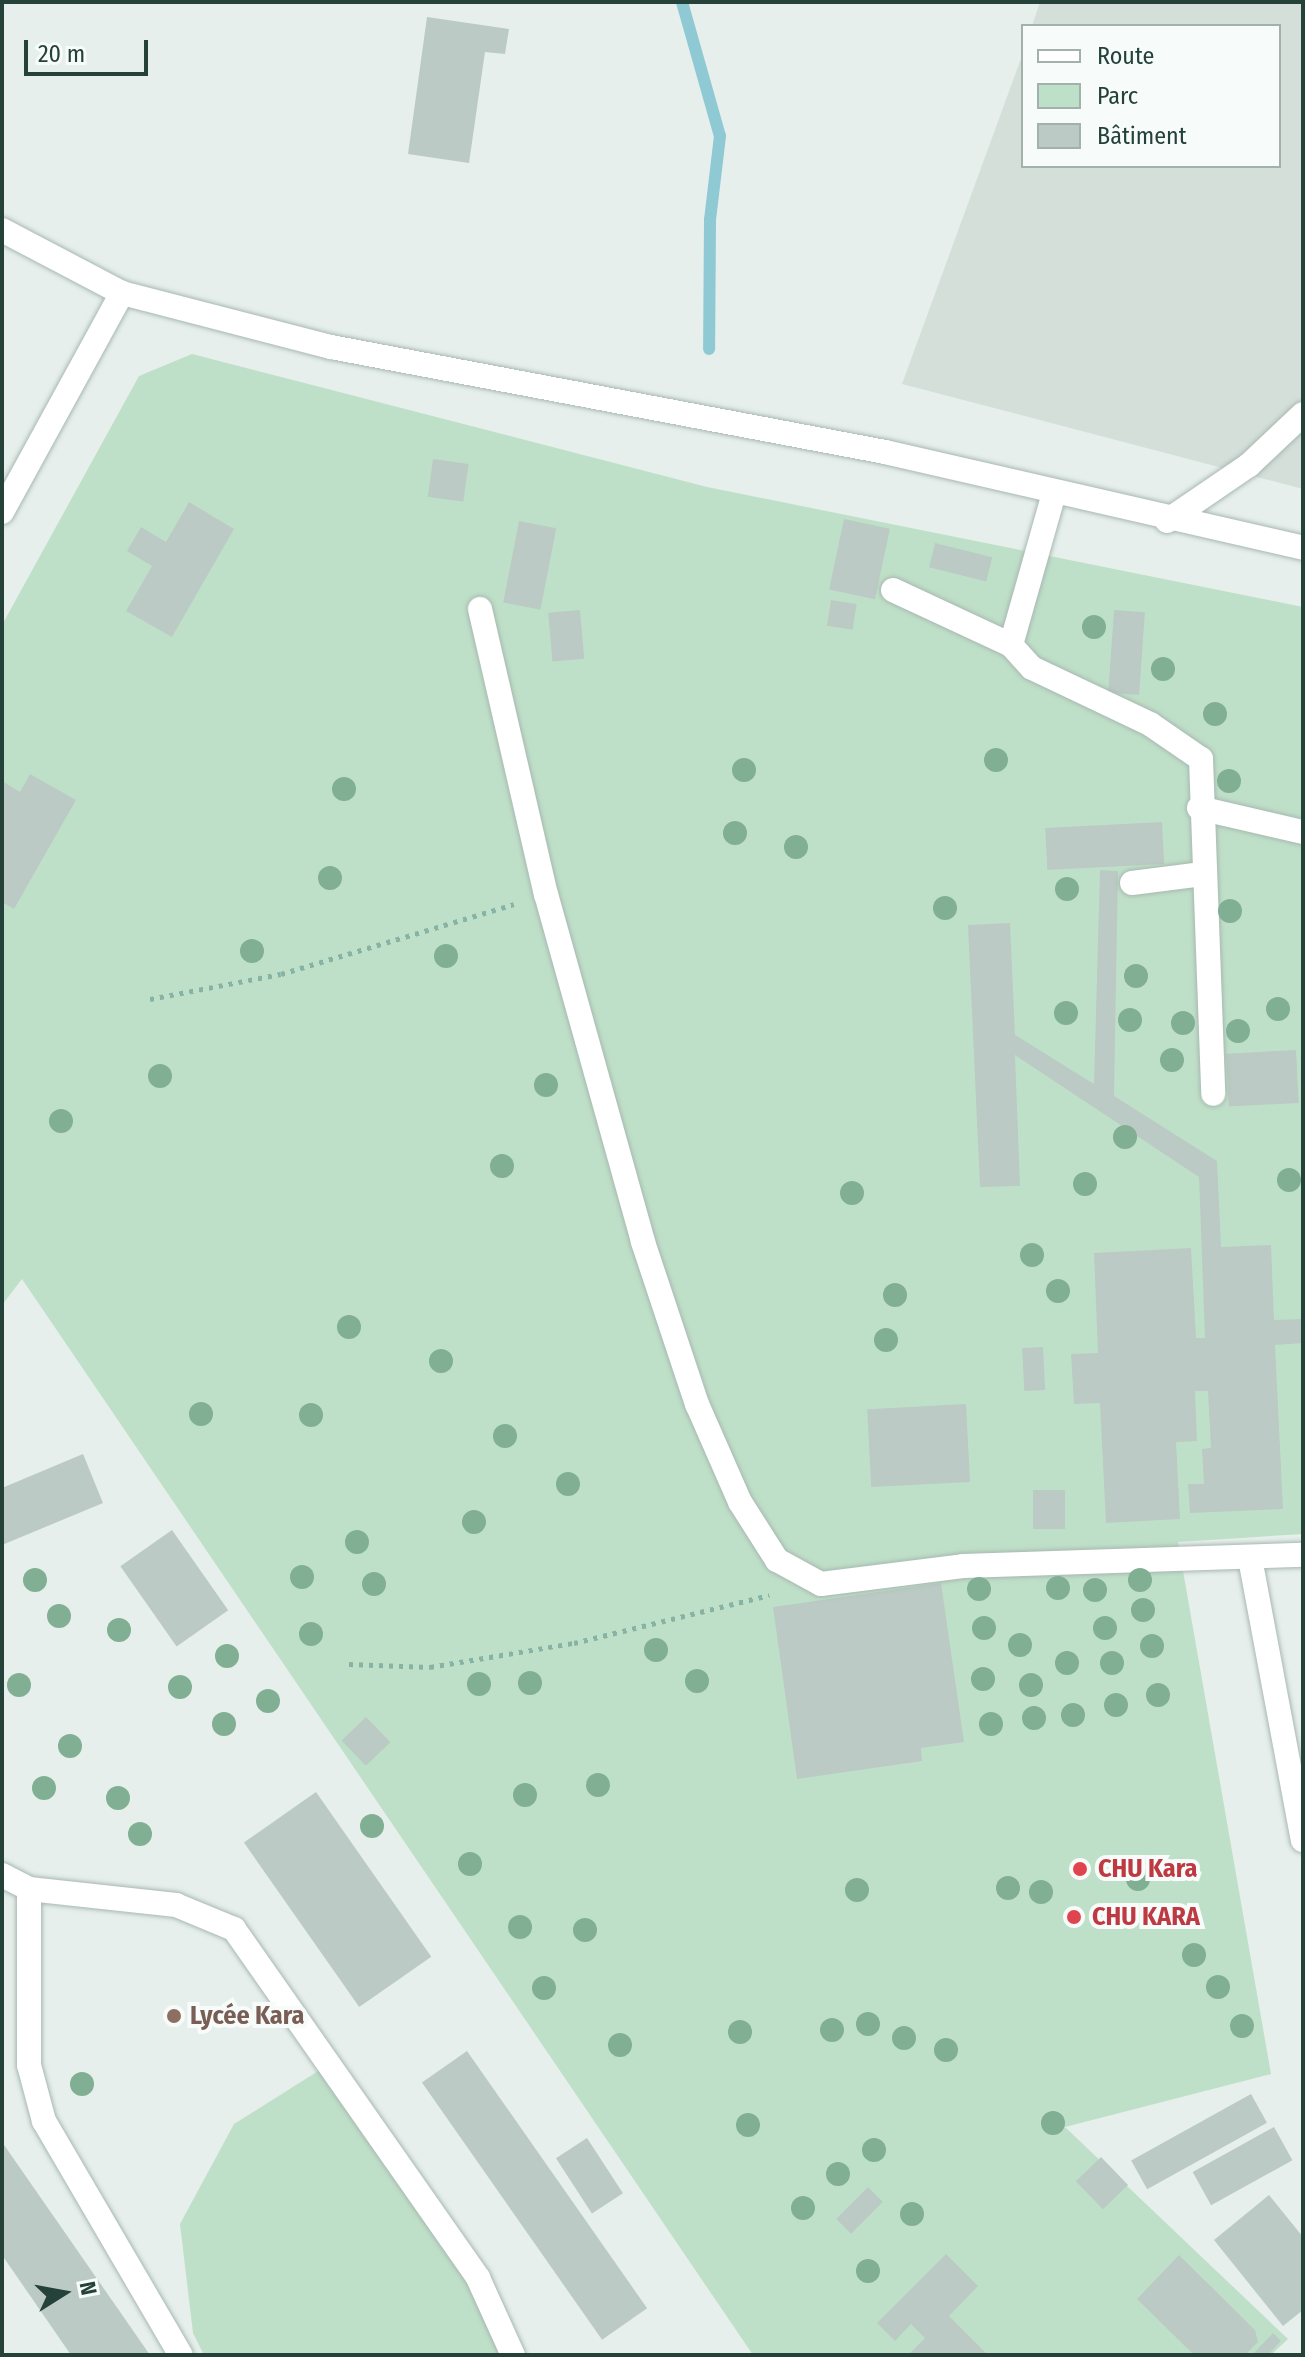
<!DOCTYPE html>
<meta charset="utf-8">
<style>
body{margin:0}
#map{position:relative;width:1305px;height:2357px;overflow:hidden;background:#e6efeb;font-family:"Fira Sans Condensed",sans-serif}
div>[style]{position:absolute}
.built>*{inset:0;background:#d4dfda}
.green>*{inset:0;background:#bfe0c8}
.stream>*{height:12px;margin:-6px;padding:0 6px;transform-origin:6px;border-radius:6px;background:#8ec9d4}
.building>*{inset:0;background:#bbcac4;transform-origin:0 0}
.path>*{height:5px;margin-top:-2.5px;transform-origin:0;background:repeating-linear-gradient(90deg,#86b3a5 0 4px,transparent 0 10px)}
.roads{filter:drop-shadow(0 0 2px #a8b8b2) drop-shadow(0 0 2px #a8b8b2)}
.minor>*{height:24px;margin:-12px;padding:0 12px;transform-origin:12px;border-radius:12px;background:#fff}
.trees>*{width:24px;height:24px;margin:-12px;border-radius:50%;background:#80af93}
.dots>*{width:22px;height:22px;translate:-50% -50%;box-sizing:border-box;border:4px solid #f7fbf9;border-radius:50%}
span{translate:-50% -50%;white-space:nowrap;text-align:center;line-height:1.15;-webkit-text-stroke:8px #f7fbf9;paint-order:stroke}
.health-label{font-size:26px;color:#be3a42;font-weight:700}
.left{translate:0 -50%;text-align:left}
.education-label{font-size:26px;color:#785e54;font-weight:700}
.frame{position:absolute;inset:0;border:4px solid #24423a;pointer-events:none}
.legend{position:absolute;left:1021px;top:24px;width:260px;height:144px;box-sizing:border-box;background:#f7fbf9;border:2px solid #a3b1ad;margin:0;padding:10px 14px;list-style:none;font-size:24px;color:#24423a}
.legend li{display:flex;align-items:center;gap:16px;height:40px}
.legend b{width:40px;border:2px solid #a3b1ad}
.north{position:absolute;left:24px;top:2253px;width:80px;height:80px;-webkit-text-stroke:6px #f7fbf9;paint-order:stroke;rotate:79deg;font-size:22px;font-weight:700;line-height:32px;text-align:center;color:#24423a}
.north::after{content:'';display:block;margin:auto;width:28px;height:36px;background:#24423a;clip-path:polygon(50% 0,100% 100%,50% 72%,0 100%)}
.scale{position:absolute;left:24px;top:40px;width:124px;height:36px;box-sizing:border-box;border:4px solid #24423a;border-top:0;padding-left:10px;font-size:24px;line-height:28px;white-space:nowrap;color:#24423a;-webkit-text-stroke:6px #f7fbf9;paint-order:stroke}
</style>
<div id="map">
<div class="built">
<i style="clip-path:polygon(1040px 2px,1303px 2px,1303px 489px,902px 384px,1023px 53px,1023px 166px,1279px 166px,1279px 26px,1032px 26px)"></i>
</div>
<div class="green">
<i style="clip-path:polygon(192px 354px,707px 487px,1303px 607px,1303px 1534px,1178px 1542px,1271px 2074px,1065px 2127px,1288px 2339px,1271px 2355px,753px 2355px,22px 1279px,2px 1305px,2px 625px,139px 376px)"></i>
<i style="clip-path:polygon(331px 2063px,524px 2355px,204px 2355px,193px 2333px,180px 2224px,234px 2124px)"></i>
</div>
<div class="stream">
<i style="left:682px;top:2px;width:139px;rotate:74.2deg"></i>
<i style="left:720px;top:136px;width:85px;rotate:96.8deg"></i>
<i style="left:710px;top:220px;width:129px;rotate:90.4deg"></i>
</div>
<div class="building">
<i style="clip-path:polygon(427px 17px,509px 29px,505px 54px,485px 52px,469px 163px,408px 154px)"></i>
<i style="left:433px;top:459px;width:36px;height:38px;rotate:8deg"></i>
<i style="clip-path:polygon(189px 502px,234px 529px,172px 637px,126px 611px,152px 566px,127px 551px,141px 527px,166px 542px)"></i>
<i style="left:844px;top:519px;width:47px;height:72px;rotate:12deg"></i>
<i style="left:519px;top:521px;width:38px;height:83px;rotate:11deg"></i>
<i style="left:935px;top:543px;width:59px;height:25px;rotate:14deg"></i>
<i style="left:831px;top:600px;width:26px;height:26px;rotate:9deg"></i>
<i style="left:580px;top:610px;width:49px;height:32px;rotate:85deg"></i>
<i style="left:1114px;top:610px;width:31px;height:83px;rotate:4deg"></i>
<i style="clip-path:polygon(30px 774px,76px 800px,14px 909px,2px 902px,2px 781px,20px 792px)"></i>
<i style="left:1162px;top:822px;width:42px;height:117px;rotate:87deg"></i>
<i style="clip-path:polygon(1100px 870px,1118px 871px,1114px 1096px,1217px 1161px,1221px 1247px,1271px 1245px,1274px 1320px,1303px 1319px,1303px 1343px,1275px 1345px,1283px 1509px,1190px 1513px,1188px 1484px,1204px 1484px,1202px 1449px,1211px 1448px,1208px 1391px,1195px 1391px,1197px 1441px,1176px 1442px,1180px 1519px,1106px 1523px,1100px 1403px,1074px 1404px,1071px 1354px,1098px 1353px,1094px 1253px,1191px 1248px,1196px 1338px,1205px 1338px,1199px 1177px,1015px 1055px,1020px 1186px,980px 1187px,968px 925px,1010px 923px,1015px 1035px,1094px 1084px)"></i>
<i style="left:1296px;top:1050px;width:53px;height:70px;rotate:87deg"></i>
<i style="left:1043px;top:1347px;width:43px;height:21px;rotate:87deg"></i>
<i style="left:966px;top:1404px;width:78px;height:99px;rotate:87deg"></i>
<i style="clip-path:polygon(83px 1454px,103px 1503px,2px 1545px,2px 1488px)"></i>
<i style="left:1033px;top:1490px;width:32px;height:39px"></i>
<i style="left:172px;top:1530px;width:98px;height:63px;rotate:55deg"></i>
<i style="clip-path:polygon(941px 1583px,964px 1742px,921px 1748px,922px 1761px,797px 1779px,773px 1607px)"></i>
<i style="left:366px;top:1717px;width:35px;height:34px;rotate:46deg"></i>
<i style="left:316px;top:1792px;width:201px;height:88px;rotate:55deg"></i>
<i style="left:467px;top:2051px;width:314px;height:55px;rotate:55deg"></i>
<i style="left:1251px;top:2094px;width:33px;height:137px;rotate:61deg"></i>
<i style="left:1274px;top:2127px;width:38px;height:93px;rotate:61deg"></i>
<i style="left:587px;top:2138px;width:66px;height:37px;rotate:57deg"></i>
<i style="clip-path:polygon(2px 2142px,150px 2355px,71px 2355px,2px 2255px)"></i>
<i style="left:1101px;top:2157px;width:39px;height:35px;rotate:46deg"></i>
<i style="left:868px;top:2187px;width:21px;height:45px;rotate:45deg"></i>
<i style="clip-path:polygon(1269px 2195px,1303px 2237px,1303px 2310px,1283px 2326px,1214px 2240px)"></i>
<i style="clip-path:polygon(946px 2254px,978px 2286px,949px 2316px,988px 2355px,908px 2355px,925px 2338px,911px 2324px,895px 2341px,877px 2323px)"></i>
<i style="clip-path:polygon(1179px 2255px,1255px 2330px,1258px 2342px,1245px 2355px,1194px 2355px,1137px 2299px)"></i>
<i style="clip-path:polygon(1273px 2333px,1281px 2341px,1268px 2355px,1252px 2355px)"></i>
</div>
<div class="path">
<i style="left:150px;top:999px;width:133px;rotate:-10.8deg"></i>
<i style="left:281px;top:974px;width:243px;rotate:-16.7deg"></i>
<i style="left:349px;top:1664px;width:81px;rotate:2.1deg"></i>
<i style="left:430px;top:1667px;width:146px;rotate:-9.5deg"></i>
<i style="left:574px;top:1643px;width:201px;rotate:-13.8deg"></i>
</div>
<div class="roads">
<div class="minor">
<i style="left:2px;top:230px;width:136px;rotate:27.7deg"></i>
<i style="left:122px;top:293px;width:216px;rotate:14.5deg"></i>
<i style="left:331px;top:347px;width:564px;rotate:10.73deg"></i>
<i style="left:885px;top:452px;width:429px;rotate:12.9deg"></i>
<i style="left:2px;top:512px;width:250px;rotate:-61.3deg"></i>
<i style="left:1167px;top:521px;width:99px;rotate:-34.3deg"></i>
<i style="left:1249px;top:465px;width:74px;rotate:-43.4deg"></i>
<i style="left:893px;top:590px;width:130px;rotate:25deg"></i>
<i style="left:1011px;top:645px;width:31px;rotate:48deg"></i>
<i style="left:1032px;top:668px;width:131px;rotate:25.4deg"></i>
<i style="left:1150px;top:724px;width:62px;rotate:34.5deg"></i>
<i style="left:1201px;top:759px;width:335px;rotate:87.9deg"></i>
<i style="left:480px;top:609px;width:293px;rotate:77deg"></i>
<i style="left:546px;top:894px;width:361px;rotate:74.4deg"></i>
<i style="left:643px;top:1242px;width:171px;rotate:71.6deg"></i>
<i style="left:697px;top:1404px;width:107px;rotate:66.3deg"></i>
<i style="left:740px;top:1502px;width:69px;rotate:57.5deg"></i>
<i style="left:777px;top:1560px;width:50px;rotate:28.6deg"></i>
<i style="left:821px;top:1584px;width:143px;rotate:-7.2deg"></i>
<i style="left:963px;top:1566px;width:340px;rotate:-1.9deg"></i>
<i style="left:1011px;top:645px;width:158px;rotate:-74.2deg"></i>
<i style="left:1199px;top:808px;width:107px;rotate:13deg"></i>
<i style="left:1132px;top:883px;width:71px;rotate:-7.3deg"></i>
<i style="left:1250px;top:1558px;width:287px;rotate:79.4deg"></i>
<i style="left:2px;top:1875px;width:30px;rotate:27deg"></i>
<i style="left:29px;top:1889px;width:148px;rotate:6.2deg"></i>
<i style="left:176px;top:1905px;width:63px;rotate:22.5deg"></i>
<i style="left:234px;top:1929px;width:426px;rotate:55deg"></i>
<i style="left:478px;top:2278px;width:85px;rotate:65.6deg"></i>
<i style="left:29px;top:1889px;width:176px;rotate:90deg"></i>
<i style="left:29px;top:2065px;width:58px;rotate:75deg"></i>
<i style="left:44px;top:2121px;width:271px;rotate:59.7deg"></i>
</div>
</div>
<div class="trees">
<i style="left:1094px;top:627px"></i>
<i style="left:1163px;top:669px"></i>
<i style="left:1215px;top:714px"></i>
<i style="left:996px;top:760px"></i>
<i style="left:744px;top:770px"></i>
<i style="left:1229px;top:781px"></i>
<i style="left:344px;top:789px"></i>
<i style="left:735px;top:833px"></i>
<i style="left:796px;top:847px"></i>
<i style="left:330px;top:878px"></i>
<i style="left:1067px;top:889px"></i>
<i style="left:945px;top:908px"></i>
<i style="left:1230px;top:911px"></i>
<i style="left:252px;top:951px"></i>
<i style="left:446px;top:956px"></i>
<i style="left:1136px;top:976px"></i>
<i style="left:1278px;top:1009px"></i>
<i style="left:1066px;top:1013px"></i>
<i style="left:1130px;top:1020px"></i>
<i style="left:1183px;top:1023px"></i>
<i style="left:1238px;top:1031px"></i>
<i style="left:1172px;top:1060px"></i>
<i style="left:160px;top:1076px"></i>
<i style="left:546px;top:1085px"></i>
<i style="left:61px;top:1121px"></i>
<i style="left:1125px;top:1137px"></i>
<i style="left:502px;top:1166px"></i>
<i style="left:1289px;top:1180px"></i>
<i style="left:1085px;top:1184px"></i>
<i style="left:852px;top:1193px"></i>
<i style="left:1032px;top:1255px"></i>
<i style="left:1058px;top:1291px"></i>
<i style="left:895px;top:1295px"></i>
<i style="left:349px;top:1327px"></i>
<i style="left:886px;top:1340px"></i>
<i style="left:441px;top:1361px"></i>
<i style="left:201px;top:1414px"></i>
<i style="left:311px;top:1415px"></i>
<i style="left:505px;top:1436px"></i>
<i style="left:568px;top:1484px"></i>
<i style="left:474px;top:1522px"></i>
<i style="left:357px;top:1542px"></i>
<i style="left:302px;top:1577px"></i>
<i style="left:35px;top:1580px"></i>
<i style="left:1140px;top:1580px"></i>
<i style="left:374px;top:1584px"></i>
<i style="left:1058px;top:1588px"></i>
<i style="left:979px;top:1589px"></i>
<i style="left:1095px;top:1590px"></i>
<i style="left:1143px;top:1610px"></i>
<i style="left:59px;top:1616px"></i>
<i style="left:984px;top:1628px"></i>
<i style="left:1105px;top:1628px"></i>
<i style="left:119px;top:1630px"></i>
<i style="left:311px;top:1634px"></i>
<i style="left:1020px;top:1645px"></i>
<i style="left:1152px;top:1646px"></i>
<i style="left:656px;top:1650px"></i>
<i style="left:227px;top:1656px"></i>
<i style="left:1067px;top:1663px"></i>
<i style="left:1112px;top:1663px"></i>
<i style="left:983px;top:1679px"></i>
<i style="left:697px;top:1681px"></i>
<i style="left:530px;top:1683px"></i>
<i style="left:479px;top:1684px"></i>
<i style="left:19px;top:1685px"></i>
<i style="left:1031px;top:1685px"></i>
<i style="left:180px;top:1687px"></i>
<i style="left:1158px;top:1695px"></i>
<i style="left:268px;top:1701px"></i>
<i style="left:1116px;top:1705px"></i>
<i style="left:1073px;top:1715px"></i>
<i style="left:1034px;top:1718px"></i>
<i style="left:224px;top:1724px"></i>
<i style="left:991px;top:1724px"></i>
<i style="left:70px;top:1746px"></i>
<i style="left:598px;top:1785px"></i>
<i style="left:44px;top:1788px"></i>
<i style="left:525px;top:1795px"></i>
<i style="left:118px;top:1798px"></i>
<i style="left:372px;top:1826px"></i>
<i style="left:140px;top:1834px"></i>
<i style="left:470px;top:1864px"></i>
<i style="left:1138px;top:1879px"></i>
<i style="left:1008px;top:1888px"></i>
<i style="left:857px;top:1890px"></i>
<i style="left:1041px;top:1892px"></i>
<i style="left:520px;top:1927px"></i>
<i style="left:585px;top:1930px"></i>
<i style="left:1194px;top:1955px"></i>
<i style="left:1218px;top:1987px"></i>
<i style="left:544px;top:1988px"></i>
<i style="left:868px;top:2024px"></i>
<i style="left:1242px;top:2026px"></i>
<i style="left:832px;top:2030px"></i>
<i style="left:740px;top:2032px"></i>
<i style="left:904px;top:2038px"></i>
<i style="left:620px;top:2045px"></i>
<i style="left:946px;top:2050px"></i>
<i style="left:82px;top:2084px"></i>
<i style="left:1053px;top:2123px"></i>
<i style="left:748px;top:2125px"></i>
<i style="left:874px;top:2150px"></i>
<i style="left:838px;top:2174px"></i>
<i style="left:803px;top:2208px"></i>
<i style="left:912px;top:2214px"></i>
<i style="left:868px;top:2271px"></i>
</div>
<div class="dots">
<i style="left:1080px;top:1869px;background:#e0444e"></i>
<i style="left:1074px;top:1917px;background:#e0444e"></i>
<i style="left:174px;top:2016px;background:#8d6e63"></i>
</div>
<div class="health-label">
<span class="left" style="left:1098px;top:1869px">CHU Kara</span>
<span class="left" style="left:1092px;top:1917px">CHU KARA</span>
</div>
<div class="education-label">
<span class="left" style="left:190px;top:2016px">Lycée Kara</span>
</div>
<div class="frame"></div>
<ul class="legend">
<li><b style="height:10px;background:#fff"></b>Route</li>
<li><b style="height:22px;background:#bfe0c8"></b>Parc</li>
<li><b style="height:22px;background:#bbcac4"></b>Bâtiment</li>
</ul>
<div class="north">N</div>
<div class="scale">20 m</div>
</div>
